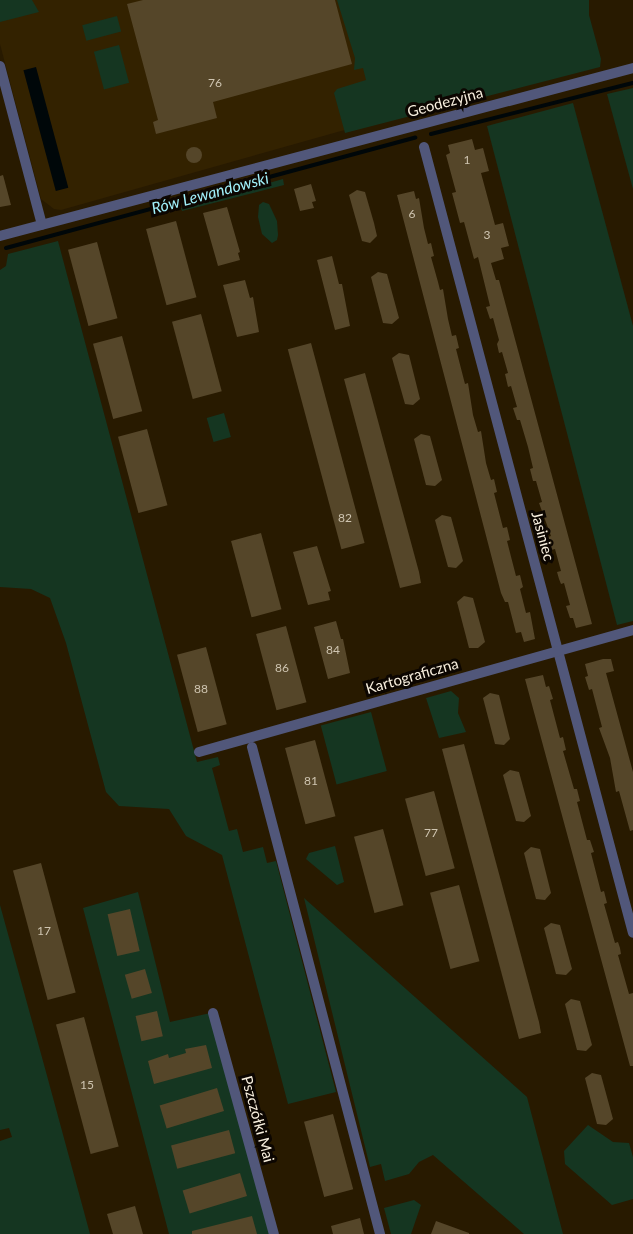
<!DOCTYPE html>
<meta charset="utf-8">
<style>
body{margin:0}
#map{position:relative;width:633px;height:1234px;overflow:hidden;background:#281a00;font-family:Lato,sans-serif}
div>[style]{position:absolute}
.built>*{inset:0;background:#320}
.green>*{inset:0;background:#153621;transform-origin:0 0}
.water>*{inset:0;background:#000709;transform-origin:0 0}
.stream>*{height:4px;margin:-2px;padding:0 2px;transform-origin:2px;border-radius:2px;background:#000709}
.building>*{inset:0;background:#554629;transform-origin:0 0}
.round{border-radius:50%}
.street>*{height:10px;margin:-5px;padding:0 5px;transform-origin:5px;border-radius:5px;background:#51577a}
span{translate:-50% -50%;white-space:nowrap;text-align:center;line-height:1.15;-webkit-text-stroke:6px #0c0601;paint-order:stroke}
.number-label{font-size:12px;color:#cfc5b1}
.number-label span{-webkit-text-stroke-width:0}
.street-label{font-size:15px;color:#f8efde}
.water-label{font-size:16px;color:#a1f0fa;font-style:italic}
</style>
<div id="map">
<div class="built">
<i style="clip-path:polygon(0 0,374px 0,412px 111px,61px 210px,54px 209px,41px 199px,0 44px)"></i>
</div>
<div class="green">
<i style="clip-path:polygon(0 0,32px 0,39px 12px,0 22px)"></i>
<i style="clip-path:polygon(337px 0,589px 0,589px 15px,601px 59px,600px 67px,345px 133px,334px 93px,337px 89px,366px 80px,363px 68px,354px 70px,355px 58px)"></i>
<i style="left:117px;top:16px;width:16px;height:36px;rotate:75deg"></i>
<i style="left:119px;top:45px;width:39px;height:26px;rotate:75deg"></i>
<i style="clip-path:polygon(633px 88px,633px 189px,607px 94px)"></i>
<i style="clip-path:polygon(573px 103px,633px 326px,633px 621px,617px 625px,487px 126px)"></i>
<i style="clip-path:polygon(283px 179px,284px 185px,182px 211px,181px 208px)"></i>
<i style="clip-path:polygon(263px 202px,269px 204px,277px 221px,278px 235px,277px 240px,272px 243px,262px 234px,258px 217px,259px 205px)"></i>
<i style="clip-path:polygon(58px 241px,197px 762px,218px 757px,220px 765px,212px 768px,229px 831px,237px 829px,243px 852px,263px 847px,267px 863px,276px 861px,336px 1092px,288px 1104px,222px 855px,186px 836px,169px 809px,119px 806px,106px 792px,66px 643px,50px 598px,31px 589px,0 587px,0 270px,6px 266px,8px 254px)"></i>
<i style="left:224px;top:413px;width:25px;height:18px;rotate:74deg"></i>
<i style="clip-path:polygon(451px 691px,459px 698px,458px 713px,466px 732px,439px 738px,426px 698px)"></i>
<i style="left:371px;top:712px;width:61px;height:52px;rotate:75deg"></i>
<i style="clip-path:polygon(335px 846px,344px 882px,337px 885px,306px 859px,309px 853px)"></i>
<i style="clip-path:polygon(138px 892px,170px 1022px,215px 1012px,277px 1234px,169px 1234px,83px 908px)"></i>
<i style="clip-path:polygon(304px 898px,527px 1097px,563px 1234px,524px 1234px,433px 1155px,419px 1162px,409px 1174px,385px 1181px,381px 1164px,370px 1167px)"></i>
<i style="clip-path:polygon(0 905px,46px 1072px,90px 1234px,0 1234px,0 1141px,12px 1137px,9px 1128px,0 1130px)"></i>
<i style="clip-path:polygon(588px 1125px,613px 1142px,629px 1143px,633px 1157px,633px 1199px,612px 1205px,565px 1164px,564px 1151px)"></i>
<i style="clip-path:polygon(414px 1200px,421px 1205px,411px 1234px,391px 1234px,384px 1208px)"></i>
</div>
<div class="water">
<i style="left:36px;top:67px;width:125px;height:13px;rotate:75deg"></i>
</div>
<div class="stream">
<i style="left:431px;top:134px;width:208px;rotate:-14.2deg"></i>
<i style="left:6px;top:248px;width:424px;rotate:-15.1deg"></i>
</div>
<div class="building">
<i style="clip-path:polygon(143px 0,335px 0,352px 64px,213px 102px,217px 118px,156px 134px,153px 122px,158px 120px,127px 4px)"></i>
<i style="clip-path:polygon(472px 139px,475px 150px,483px 148px,489px 171px,481px 173px,495px 225px,503px 223px,509px 246px,501px 248px,504px 259px,491px 263px,496px 280px,499px 280px,592px 624px,576px 628px,573px 618px,570px 618px,566px 606px,570px 605px,564px 583px,561px 584px,559px 579px,557px 572px,561px 571px,555px 549px,551px 550px,548px 537px,551px 536px,539px 503px,542px 502px,536px 481px,533px 481px,530px 469px,533px 468px,528px 447px,520px 420px,517px 420px,513px 408px,517px 407px,511px 386px,508px 387px,505px 374px,508px 373px,502px 352px,499px 353px,497px 344px,499px 340px,493px 318px,490px 319px,486px 307px,490px 306px,478px 257px,474px 259px,464px 222px,460px 223px,452px 193px,456px 192px,446px 155px,450px 153px,448px 145px)"></i>
<i class="round" style="left:186px;top:147px;width:16px;height:16px"></i>
<i style="clip-path:polygon(3px 175px,11px 205px,0 207px,0 176px)"></i>
<i style="clip-path:polygon(311px 184px,316px 201px,312px 202px,314px 208px,300px 211px,294px 189px)"></i>
<i style="clip-path:polygon(357px 190px,365px 192px,374px 223px,377px 236px,370px 243px,362px 241px,349px 195px)"></i>
<i style="clip-path:polygon(414px 191px,416px 199px,419px 198px,424px 228px,428px 244px,431px 243px,434px 256px,431px 257px,438px 282px,440px 290px,443px 289px,448px 319px,452px 336px,456px 335px,459px 348px,456px 349px,465px 384px,468px 383px,473px 415px,478px 432px,481px 431px,486px 463px,491px 480px,494px 479px,497px 492px,494px 493px,503px 528px,507px 527px,510px 540px,507px 541px,516px 576px,520px 575px,523px 587px,520px 589px,526px 613px,530px 612px,535px 639px,524px 642px,521px 632px,516px 633px,508px 602px,505px 602px,501px 593px,397px 195px)"></i>
<i style="clip-path:polygon(227px 207px,240px 252px,238px 253px,240px 260px,218px 266px,203px 213px)"></i>
<i style="left:176px;top:221px;width:79px;height:31px;rotate:75deg"></i>
<i style="left:97px;top:242px;width:79px;height:30px;rotate:75deg"></i>
<i style="clip-path:polygon(332px 256px,339px 284px,342px 284px,350px 326px,335px 330px,317px 260px)"></i>
<i style="clip-path:polygon(378px 272px,387px 274px,399px 318px,392px 324px,383px 323px,371px 277px)"></i>
<i style="clip-path:polygon(245px 280px,250px 298px,253px 297px,259px 332px,237px 337px,223px 285px)"></i>
<i style="left:201px;top:314px;width:80px;height:30px;rotate:75deg"></i>
<i style="left:122px;top:336px;width:78px;height:30px;rotate:75deg"></i>
<i style="left:311px;top:343px;width:207px;height:24px;rotate:75deg"></i>
<i style="clip-path:polygon(399px 353px,409px 355px,420px 399px,413px 405px,405px 404px,392px 358px)"></i>
<i style="clip-path:polygon(365px 373px,419px 572px,421px 583px,400px 588px,344px 379px)"></i>
<i style="left:147px;top:429px;width:79px;height:30px;rotate:75deg"></i>
<i style="clip-path:polygon(421px 434px,430px 436px,442px 480px,435px 486px,426px 485px,414px 439px)"></i>
<i style="clip-path:polygon(442px 515px,451px 517px,463px 561px,456px 568px,448px 567px,435px 520px)"></i>
<i style="left:261px;top:533px;width:79px;height:31px;rotate:75deg"></i>
<i style="clip-path:polygon(317px 546px,331px 591px,328px 592px,330px 600px,308px 605px,293px 552px)"></i>
<i style="clip-path:polygon(464px 596px,473px 598px,485px 642px,478px 648px,469px 648px,457px 602px)"></i>
<i style="clip-path:polygon(336px 621px,341px 639px,343px 639px,350px 673px,328px 679px,314px 627px)"></i>
<i style="left:286px;top:626px;width:79px;height:31px;rotate:75deg"></i>
<i style="left:206px;top:647px;width:80px;height:30px;rotate:75deg"></i>
<i style="clip-path:polygon(603px 659px,611px 659px,614px 671px,606px 673px,633px 772px,633px 830px,630px 831px,619px 791px,616px 792px,610px 758px,599px 728px,602px 727px,592px 689px,589px 690px,585px 677px,588px 676px,585px 664px)"></i>
<i style="clip-path:polygon(543px 675px,546px 687px,549px 686px,553px 699px,550px 700px,560px 738px,563px 737px,566px 750px,563px 751px,574px 789px,577px 789px,580px 801px,577px 802px,587px 840px,590px 840px,594px 852px,591px 853px,601px 892px,604px 891px,607px 903px,604px 904px,615px 943px,618px 942px,620px 948px,621px 954px,618px 955px,629px 994px,633px 993px,633px 1066px,630px 1066px,525px 679px)"></i>
<i style="clip-path:polygon(490px 693px,499px 695px,510px 739px,504px 745px,495px 744px,483px 698px)"></i>
<i style="left:315px;top:740px;width:79px;height:31px;rotate:75deg"></i>
<i style="clip-path:polygon(464px 744px,539px 1022px,541px 1033px,519px 1039px,442px 749px)"></i>
<i style="clip-path:polygon(510px 770px,519px 772px,531px 816px,524px 822px,516px 821px,503px 775px)"></i>
<i style="left:434px;top:791px;width:80px;height:30px;rotate:75deg"></i>
<i style="left:383px;top:829px;width:79px;height:30px;rotate:75deg"></i>
<i style="clip-path:polygon(531px 847px,540px 849px,551px 893px,545px 900px,536px 899px,524px 853px)"></i>
<i style="left:41px;top:863px;width:134px;height:29px;rotate:75deg"></i>
<i style="left:459px;top:885px;width:79px;height:30px;rotate:75deg"></i>
<i style="left:130px;top:909px;width:43px;height:23px;rotate:77deg"></i>
<i style="clip-path:polygon(551px 923px,560px 925px,572px 969px,566px 975px,556px 974px,544px 928px)"></i>
<i style="left:145px;top:969px;width:25px;height:21px;rotate:74deg"></i>
<i style="clip-path:polygon(571px 999px,580px 1001px,592px 1045px,586px 1051px,577px 1050px,565px 1004px)"></i>
<i style="left:157px;top:1011px;width:26px;height:22px;rotate:77deg"></i>
<i style="left:84px;top:1017px;width:134px;height:29px;rotate:75deg"></i>
<i style="clip-path:polygon(206px 1045px,212px 1068px,154px 1084px,148px 1061px,168px 1054px,169px 1058px,186px 1053px,185px 1049px)"></i>
<i style="clip-path:polygon(592px 1073px,601px 1075px,613px 1119px,606px 1125px,597px 1124px,585px 1078px)"></i>
<i style="left:217px;top:1088px;width:24px;height:60px;rotate:73deg"></i>
<i style="left:333px;top:1114px;width:78px;height:30px;rotate:75deg"></i>
<i style="left:229px;top:1130px;width:24px;height:60px;rotate:75deg"></i>
<i style="left:240px;top:1173px;width:24px;height:60px;rotate:73deg"></i>
<i style="clip-path:polygon(135px 1206px,143px 1234px,113px 1234px,107px 1214px)"></i>
<i style="clip-path:polygon(252px 1216px,257px 1234px,192px 1234px,192px 1231px)"></i>
<i style="clip-path:polygon(360px 1218px,364px 1234px,333px 1234px,331px 1226px)"></i>
<i style="clip-path:polygon(436px 1221px,469px 1233px,469px 1234px,431px 1234px)"></i>
</div>
<div class="street">
<i style="left:0;top:66px;width:164px;rotate:75.2deg"></i>
<i style="left:424px;top:147px;width:813px;rotate:75.11deg"></i>
<i style="left:0;top:236px;width:655px;rotate:-14.86deg"></i>
<i style="left:252px;top:747px;width:504px;rotate:75.27deg"></i>
<i style="left:199px;top:752px;width:451px;rotate:-15.7deg"></i>
<i style="left:213px;top:1013px;width:229px;rotate:74.6deg"></i>
</div>
<div class="number-label">
<span style="left:215px;top:83px">76</span>
<span style="left:467px;top:160px">1</span>
<span style="left:412px;top:214px">6</span>
<span style="left:487px;top:235px">3</span>
<span style="left:345px;top:518px">82</span>
<span style="left:333px;top:650px">84</span>
<span style="left:282px;top:668px">86</span>
<span style="left:201px;top:689px">88</span>
<span style="left:311px;top:781px">81</span>
<span style="left:431px;top:833px">77</span>
<span style="left:44px;top:931px">17</span>
<span style="left:87px;top:1085px">15</span>
</div>
<div class="street-label">
<span style="left:445px;top:102px;rotate:-15deg">Geodezyjna</span>
<span style="left:543px;top:536px;rotate:75deg">Jasiniec</span>
<span style="left:412px;top:676px;rotate:-16deg">Kartograficzna</span>
<span style="left:258px;top:1119px;rotate:75deg">Pszczółki Mai</span>
</div>
<div class="water-label">
<span style="left:210px;top:193px;rotate:-15deg">Rów Lewandowski</span>
</div>
</div>
